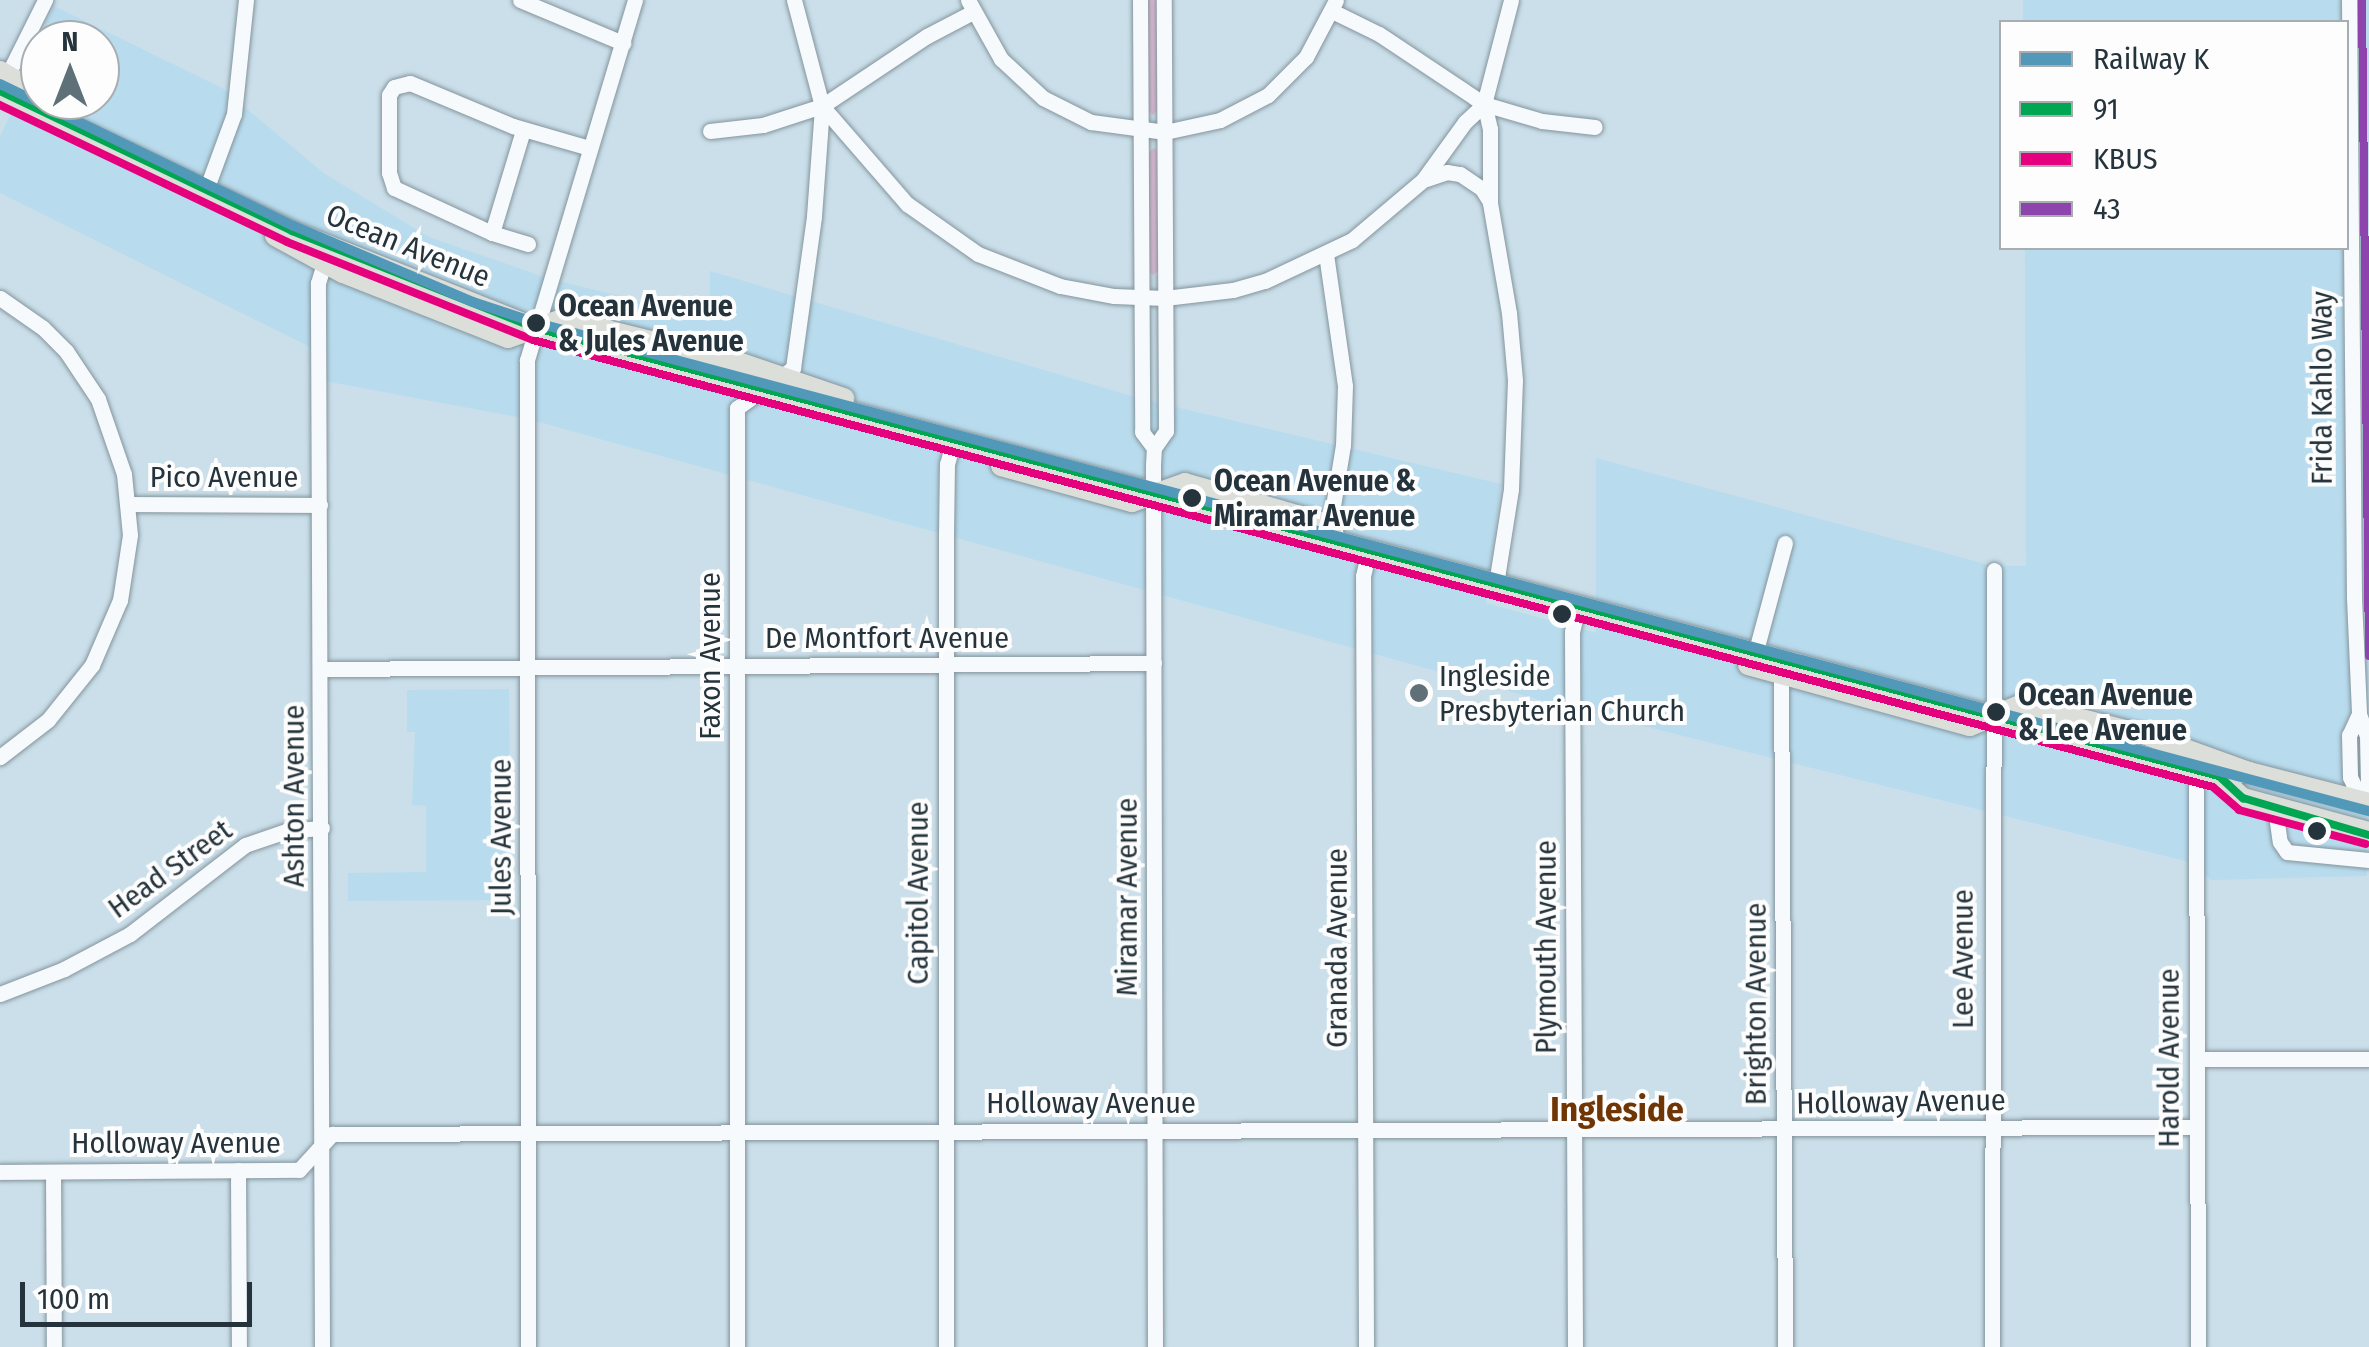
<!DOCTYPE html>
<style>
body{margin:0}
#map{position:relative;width:2369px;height:1347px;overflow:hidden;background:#cadfea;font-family:"Fira Sans Condensed",sans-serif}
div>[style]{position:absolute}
.built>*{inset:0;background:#b8dcee}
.green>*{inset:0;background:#deb8d2}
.roads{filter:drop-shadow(0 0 2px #84949c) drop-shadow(0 0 2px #84949c)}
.minor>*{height:15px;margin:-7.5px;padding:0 7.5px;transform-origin:7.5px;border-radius:7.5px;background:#f7fafc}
.major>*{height:20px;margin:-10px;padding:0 10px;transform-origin:10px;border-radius:10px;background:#dbded9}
.bus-1>*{height:8px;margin:-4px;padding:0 4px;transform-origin:4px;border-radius:4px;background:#00a651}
.bus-2>*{height:8px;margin:-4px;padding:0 4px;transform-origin:4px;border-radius:4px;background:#e5007d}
.bus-3>*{height:8px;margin:-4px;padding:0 4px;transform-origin:4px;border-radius:4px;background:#8e44ad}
.rail-1>*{height:10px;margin:-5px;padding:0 5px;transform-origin:5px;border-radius:5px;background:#5298b8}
.dots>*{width:28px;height:28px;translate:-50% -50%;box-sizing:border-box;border:5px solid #fdfdfd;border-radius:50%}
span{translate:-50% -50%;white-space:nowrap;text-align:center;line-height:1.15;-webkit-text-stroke:8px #fdfdfd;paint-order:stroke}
.street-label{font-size:30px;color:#25343c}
.stop-label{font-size:30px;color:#25343c;font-weight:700}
.left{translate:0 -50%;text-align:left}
.poi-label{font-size:30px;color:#25343c}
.quarter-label{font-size:35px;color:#703504;font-weight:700}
.legend{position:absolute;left:1999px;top:20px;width:350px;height:230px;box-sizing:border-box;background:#fdfdfd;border:2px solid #a7adb0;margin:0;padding:12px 18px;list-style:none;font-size:30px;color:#25343c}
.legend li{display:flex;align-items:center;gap:20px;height:50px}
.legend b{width:50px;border:2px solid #a7adb0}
.north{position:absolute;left:20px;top:20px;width:100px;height:100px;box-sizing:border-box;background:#fdfdfd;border:2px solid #a7adb0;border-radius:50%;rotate:0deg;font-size:28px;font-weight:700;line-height:40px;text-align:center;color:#25343c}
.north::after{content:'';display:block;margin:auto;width:35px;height:45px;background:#5f7079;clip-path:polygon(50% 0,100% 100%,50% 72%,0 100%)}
.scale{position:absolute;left:20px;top:1282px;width:232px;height:45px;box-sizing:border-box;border:5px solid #25343c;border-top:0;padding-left:12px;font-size:30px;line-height:35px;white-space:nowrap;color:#25343c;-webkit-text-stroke:8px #fdfdfd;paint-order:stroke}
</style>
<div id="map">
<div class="built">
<i style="clip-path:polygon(evenodd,2023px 0,2369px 0,2367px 876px,2212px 880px,2185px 861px,1551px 703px,528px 419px,319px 380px,318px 351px,0 193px,0 136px,29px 77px,26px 66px,54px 6px,222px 88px,325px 174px,429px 237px,550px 279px,710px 318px,710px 271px,1142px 399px,1501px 484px,1486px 603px,1596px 633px,1596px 458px,1993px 566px,2026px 566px,2025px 248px,2346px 248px,2346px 22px,2023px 22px,2023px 0,40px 40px,100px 40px,100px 100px,40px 100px,40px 40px)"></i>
<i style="clip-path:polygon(509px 689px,511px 900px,348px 901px,348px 873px,426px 872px,426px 806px,412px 805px,415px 732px,407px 732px,407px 690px)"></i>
</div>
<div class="green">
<i style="clip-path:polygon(1147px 0,1158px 0,1158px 110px,1153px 115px,1147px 110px)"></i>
<i style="clip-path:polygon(1154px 148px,1157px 151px,1158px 271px,1153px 275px,1148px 271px,1147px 154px)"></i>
</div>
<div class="roads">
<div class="minor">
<i style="left:520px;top:0;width:112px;rotate:22.7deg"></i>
<i style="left:968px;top:0;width:68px;rotate:60.8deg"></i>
<i style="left:1001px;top:59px;width:57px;rotate:42.9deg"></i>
<i style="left:1043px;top:98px;width:54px;rotate:26.6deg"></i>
<i style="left:1091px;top:122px;width:75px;rotate:7.7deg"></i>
<i style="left:1165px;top:132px;width:56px;rotate:-12.3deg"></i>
<i style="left:1220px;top:120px;width:54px;rotate:-27.5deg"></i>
<i style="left:1268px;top:95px;width:54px;rotate:-45deg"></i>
<i style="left:1306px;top:57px;width:64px;rotate:-62.2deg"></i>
<i style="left:1140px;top:0;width:432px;rotate:89.7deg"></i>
<i style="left:1142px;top:432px;width:20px;rotate:53deg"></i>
<i style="left:2349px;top:0;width:598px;rotate:89.52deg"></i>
<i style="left:2354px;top:598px;width:116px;rotate:87.5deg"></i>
<i style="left:2359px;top:714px;width:23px;rotate:70deg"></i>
<i style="left:2367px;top:736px;width:46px;rotate:88.8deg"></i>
<i style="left:2368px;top:782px;width:20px;rotate:110deg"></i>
<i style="left:1332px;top:11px;width:52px;rotate:26.1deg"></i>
<i style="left:1379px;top:34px;width:126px;rotate:33.7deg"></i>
<i style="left:1484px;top:104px;width:60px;rotate:16.3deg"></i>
<i style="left:1542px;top:121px;width:53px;rotate:6.5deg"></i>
<i style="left:4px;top:82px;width:92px;rotate:-63.4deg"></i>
<i style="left:822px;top:106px;width:130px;rotate:49.1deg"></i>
<i style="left:907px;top:204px;width:87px;rotate:35.2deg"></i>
<i style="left:978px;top:254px;width:88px;rotate:21.3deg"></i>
<i style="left:1060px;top:286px;width:55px;rotate:10.5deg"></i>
<i style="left:1114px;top:296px;width:51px;rotate:2.2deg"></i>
<i style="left:1165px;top:298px;width:68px;rotate:-6.7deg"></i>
<i style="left:1233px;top:290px;width:33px;rotate:-16deg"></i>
<i style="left:1265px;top:281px;width:96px;rotate:-25.2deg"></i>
<i style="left:1352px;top:240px;width:93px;rotate:-40.2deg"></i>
<i style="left:1423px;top:180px;width:72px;rotate:-54.1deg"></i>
<i style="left:1465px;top:122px;width:26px;rotate:-43deg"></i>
<i style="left:710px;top:131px;width:53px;rotate:-6.5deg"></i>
<i style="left:763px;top:125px;width:62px;rotate:-17.9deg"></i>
<i style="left:822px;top:106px;width:126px;rotate:-33.7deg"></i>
<i style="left:927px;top:36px;width:52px;rotate:-27.6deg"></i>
<i style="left:1426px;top:179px;width:22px;rotate:-18deg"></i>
<i style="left:1447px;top:172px;width:13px;rotate:9deg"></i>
<i style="left:1460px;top:174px;width:27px;rotate:34deg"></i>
<i style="left:1482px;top:189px;width:15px;rotate:58deg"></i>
<i style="left:206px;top:190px;width:81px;rotate:-69.8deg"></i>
<i style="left:234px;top:114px;width:115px;rotate:-84deg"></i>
<i style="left:492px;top:233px;width:108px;rotate:-73.2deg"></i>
<i style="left:528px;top:244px;width:38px;rotate:-163deg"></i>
<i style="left:492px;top:233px;width:108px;rotate:-155.3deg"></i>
<i style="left:394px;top:188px;width:16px;rotate:-108deg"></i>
<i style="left:389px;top:173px;width:78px;rotate:-90deg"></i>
<i style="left:389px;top:95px;width:9px;rotate:-58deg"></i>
<i style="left:394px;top:87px;width:16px;rotate:-14deg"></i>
<i style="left:410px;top:83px;width:112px;rotate:22.7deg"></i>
<i style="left:513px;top:126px;width:79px;rotate:16.1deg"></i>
<i style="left:1326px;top:254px;width:133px;rotate:81.8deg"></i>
<i style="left:1345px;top:386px;width:59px;rotate:91.9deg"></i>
<i style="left:1343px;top:445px;width:68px;rotate:99.3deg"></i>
<i style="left:1332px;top:512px;width:25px;rotate:81deg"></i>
<i style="left:0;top:298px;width:52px;rotate:34.9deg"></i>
<i style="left:43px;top:328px;width:33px;rotate:45deg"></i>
<i style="left:66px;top:351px;width:58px;rotate:56.3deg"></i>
<i style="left:98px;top:399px;width:79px;rotate:70.9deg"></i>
<i style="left:124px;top:474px;width:61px;rotate:84.4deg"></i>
<i style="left:130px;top:535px;width:66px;rotate:98.7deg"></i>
<i style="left:120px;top:600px;width:71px;rotate:113.3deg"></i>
<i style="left:92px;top:665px;width:70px;rotate:128.7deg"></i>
<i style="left:48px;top:720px;width:61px;rotate:142.4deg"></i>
<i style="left:128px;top:504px;width:192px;rotate:0.3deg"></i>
<i style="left:1496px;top:584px;width:96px;rotate:-81deg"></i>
<i style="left:1511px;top:489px;width:109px;rotate:-87.9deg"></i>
<i style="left:1515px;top:380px;width:67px;rotate:-95.1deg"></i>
<i style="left:1509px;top:313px;width:112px;rotate:-99.8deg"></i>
<i style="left:1490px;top:203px;width:74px;rotate:-90deg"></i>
<i style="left:1490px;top:129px;width:26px;rotate:-103deg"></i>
<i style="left:1484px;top:104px;width:107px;rotate:-75.4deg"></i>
<i style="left:1755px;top:654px;width:115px;rotate:-74.9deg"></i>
<i style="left:1781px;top:666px;width:681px;rotate:89.66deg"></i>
<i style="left:321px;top:669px;width:833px;rotate:-0.41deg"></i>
<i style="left:2359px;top:714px;width:23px;rotate:115deg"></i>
<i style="left:2349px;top:735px;width:42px;rotate:88.6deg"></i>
<i style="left:2350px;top:777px;width:26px;rotate:65deg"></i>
<i style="left:2196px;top:770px;width:577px;rotate:89.8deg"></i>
<i style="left:2275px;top:808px;width:34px;rotate:82deg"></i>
<i style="left:2280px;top:842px;width:12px;rotate:55deg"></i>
<i style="left:2287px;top:852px;width:82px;rotate:5.6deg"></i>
<i style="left:0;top:994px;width:69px;rotate:-21.3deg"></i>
<i style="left:64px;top:969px;width:75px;rotate:-27.9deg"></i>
<i style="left:130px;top:934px;width:145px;rotate:-37.7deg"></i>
<i style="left:245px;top:845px;width:43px;rotate:-18.9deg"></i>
<i style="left:286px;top:831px;width:36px;rotate:-5deg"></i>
<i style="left:2197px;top:1059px;width:172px"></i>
<i style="left:238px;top:1170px;width:177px;rotate:89.7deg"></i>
<i style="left:0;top:1172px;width:299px;rotate:-0.4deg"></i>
<i style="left:299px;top:1170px;width:49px;rotate:-47.5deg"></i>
<i style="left:332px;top:1134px;width:1865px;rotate:-0.22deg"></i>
<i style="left:53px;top:1172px;width:175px;rotate:89.7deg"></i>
<i style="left:322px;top:1347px;width:1064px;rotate:-90.22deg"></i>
<i style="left:318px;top:283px;width:31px;rotate:-73deg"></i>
<i style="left:528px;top:1347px;width:987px;rotate:-90.06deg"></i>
<i style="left:527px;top:360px;width:376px;rotate:-73.3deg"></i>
<i style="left:737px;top:1347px;width:939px;rotate:-90deg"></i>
<i style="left:737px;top:408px;width:69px;rotate:-35.5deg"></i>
<i style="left:793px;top:368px;width:153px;rotate:-82.1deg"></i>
<i style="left:814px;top:216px;width:110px;rotate:-85.8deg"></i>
<i style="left:822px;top:106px;width:110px;rotate:-104.8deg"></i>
<i style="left:946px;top:1347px;width:812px;rotate:-90deg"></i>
<i style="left:946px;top:535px;width:71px;rotate:-89.2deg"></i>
<i style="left:947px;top:464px;width:25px;rotate:-74deg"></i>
<i style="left:1155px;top:1347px;width:882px;rotate:-90.13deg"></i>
<i style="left:1153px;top:465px;width:17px;rotate:-87deg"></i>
<i style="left:1154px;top:448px;width:21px;rotate:-55deg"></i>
<i style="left:1166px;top:431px;width:431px;rotate:-90.3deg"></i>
<i style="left:1366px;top:1347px;width:771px;rotate:-90.22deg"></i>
<i style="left:1363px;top:576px;width:27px;rotate:-77deg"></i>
<i style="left:1575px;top:1347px;width:715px;rotate:-90.24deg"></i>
<i style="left:1572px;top:632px;width:26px;rotate:-77deg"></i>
<i style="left:1992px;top:1347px;width:777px;rotate:-89.85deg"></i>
</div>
<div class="major">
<i style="left:0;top:71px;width:46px;rotate:29.9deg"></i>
<i style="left:0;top:91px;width:324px;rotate:25.6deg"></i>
<i style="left:292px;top:231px;width:263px;rotate:21.7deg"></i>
<i style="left:536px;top:328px;width:1742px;rotate:14.91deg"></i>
<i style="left:2219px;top:776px;width:30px;rotate:-8deg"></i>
<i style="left:275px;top:236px;width:77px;rotate:28.6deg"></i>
<i style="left:343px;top:273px;width:177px;rotate:21.5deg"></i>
<i style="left:508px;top:338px;width:57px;rotate:-19.4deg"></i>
<i style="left:562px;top:319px;width:187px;rotate:13.9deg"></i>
<i style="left:744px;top:364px;width:106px;rotate:18.8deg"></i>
<i style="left:1001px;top:466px;width:136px;rotate:15.4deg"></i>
<i style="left:1132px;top:502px;width:56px;rotate:-19.7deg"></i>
<i style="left:1185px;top:483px;width:141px;rotate:16deg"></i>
<i style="left:1321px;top:522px;width:25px;rotate:50deg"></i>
<i style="left:1748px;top:665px;width:230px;rotate:15.4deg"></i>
<i style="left:1970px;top:726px;width:56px;rotate:-22.9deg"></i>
<i style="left:2022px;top:704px;width:131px;rotate:14.1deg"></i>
<i style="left:2149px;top:736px;width:106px;rotate:19.8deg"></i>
<i style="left:2249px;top:772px;width:124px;rotate:14.5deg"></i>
<i style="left:2219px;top:776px;width:33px;rotate:43deg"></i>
<i style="left:2243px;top:798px;width:131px;rotate:15.1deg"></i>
</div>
</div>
<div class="bus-1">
<i style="left:0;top:91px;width:324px;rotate:25.6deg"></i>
<i style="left:292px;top:231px;width:263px;rotate:21.7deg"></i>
<i style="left:536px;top:328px;width:1742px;rotate:14.91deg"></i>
<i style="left:2219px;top:776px;width:33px;rotate:43deg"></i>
<i style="left:2243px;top:798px;width:131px;rotate:16.4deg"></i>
</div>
<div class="bus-2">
<i style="left:0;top:105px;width:318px;rotate:25.5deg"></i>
<i style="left:287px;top:242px;width:265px;rotate:21.7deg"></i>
<i style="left:533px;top:340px;width:1738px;rotate:14.9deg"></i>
<i style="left:2213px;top:787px;width:35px;rotate:41deg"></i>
<i style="left:2239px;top:810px;width:131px;rotate:15deg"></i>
</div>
<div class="bus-3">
<i style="left:2362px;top:0;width:656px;rotate:89.39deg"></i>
</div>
<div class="rail-1">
<i style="left:0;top:84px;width:326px;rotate:25.8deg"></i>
<i style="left:294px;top:226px;width:194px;rotate:23deg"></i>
<i style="left:473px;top:302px;width:67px;rotate:18.2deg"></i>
<i style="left:537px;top:323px;width:1896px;rotate:14.92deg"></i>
</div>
<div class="dots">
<i style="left:536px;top:323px;background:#25343c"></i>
<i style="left:1192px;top:498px;background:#25343c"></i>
<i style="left:1562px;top:614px;background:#25343c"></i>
<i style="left:1419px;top:693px;background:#5f7079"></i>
<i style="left:1996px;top:712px;background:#25343c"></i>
<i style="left:2317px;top:831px;background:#25343c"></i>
</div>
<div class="street-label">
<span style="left:408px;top:246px;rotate:22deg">Ocean Avenue</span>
<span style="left:2322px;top:388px;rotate:-90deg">Frida Kahlo Way</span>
<span style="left:224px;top:477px">Pico Avenue</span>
<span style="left:887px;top:638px">De Montfort Avenue</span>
<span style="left:710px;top:656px;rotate:-90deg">Faxon Avenue</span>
<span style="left:294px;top:796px;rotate:-90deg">Ashton Avenue</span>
<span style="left:501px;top:837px;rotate:-90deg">Jules Avenue</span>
<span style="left:170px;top:869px;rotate:-36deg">Head Street</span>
<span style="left:918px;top:893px;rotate:-90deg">Capitol Avenue</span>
<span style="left:1127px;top:897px;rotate:-90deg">Miramar Avenue</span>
<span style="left:1546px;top:947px;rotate:-90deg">Plymouth Avenue</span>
<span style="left:1337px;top:948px;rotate:-90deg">Granada Avenue</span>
<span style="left:1963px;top:959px;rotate:-90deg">Lee Avenue</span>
<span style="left:1756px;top:1004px;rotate:-90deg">Brighton Avenue</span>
<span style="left:2169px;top:1058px;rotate:-90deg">Harold Avenue</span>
<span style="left:1901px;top:1102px;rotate:-1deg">Holloway Avenue</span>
<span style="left:1091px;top:1103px">Holloway Avenue</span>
<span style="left:176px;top:1143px">Holloway Avenue</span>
</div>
<div class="stop-label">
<span class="left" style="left:558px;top:323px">Ocean Avenue<br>&amp; Jules Avenue</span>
<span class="left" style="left:1214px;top:498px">Ocean Avenue &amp;<br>Miramar Avenue</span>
<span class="left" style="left:2018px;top:712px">Ocean Avenue<br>&amp; Lee Avenue</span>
</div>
<div class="poi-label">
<span class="left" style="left:1439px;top:693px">Ingleside<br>Presbyterian Church</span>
</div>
<div class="quarter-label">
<span style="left:1617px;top:1109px">Ingleside</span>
</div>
<ul class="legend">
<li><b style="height:12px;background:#5298b8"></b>Railway K</li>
<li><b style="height:12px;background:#00a651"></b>91</li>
<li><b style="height:12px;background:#e5007d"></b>KBUS</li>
<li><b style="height:12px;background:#8e44ad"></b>43</li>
</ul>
<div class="north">N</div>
<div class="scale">100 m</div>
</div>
